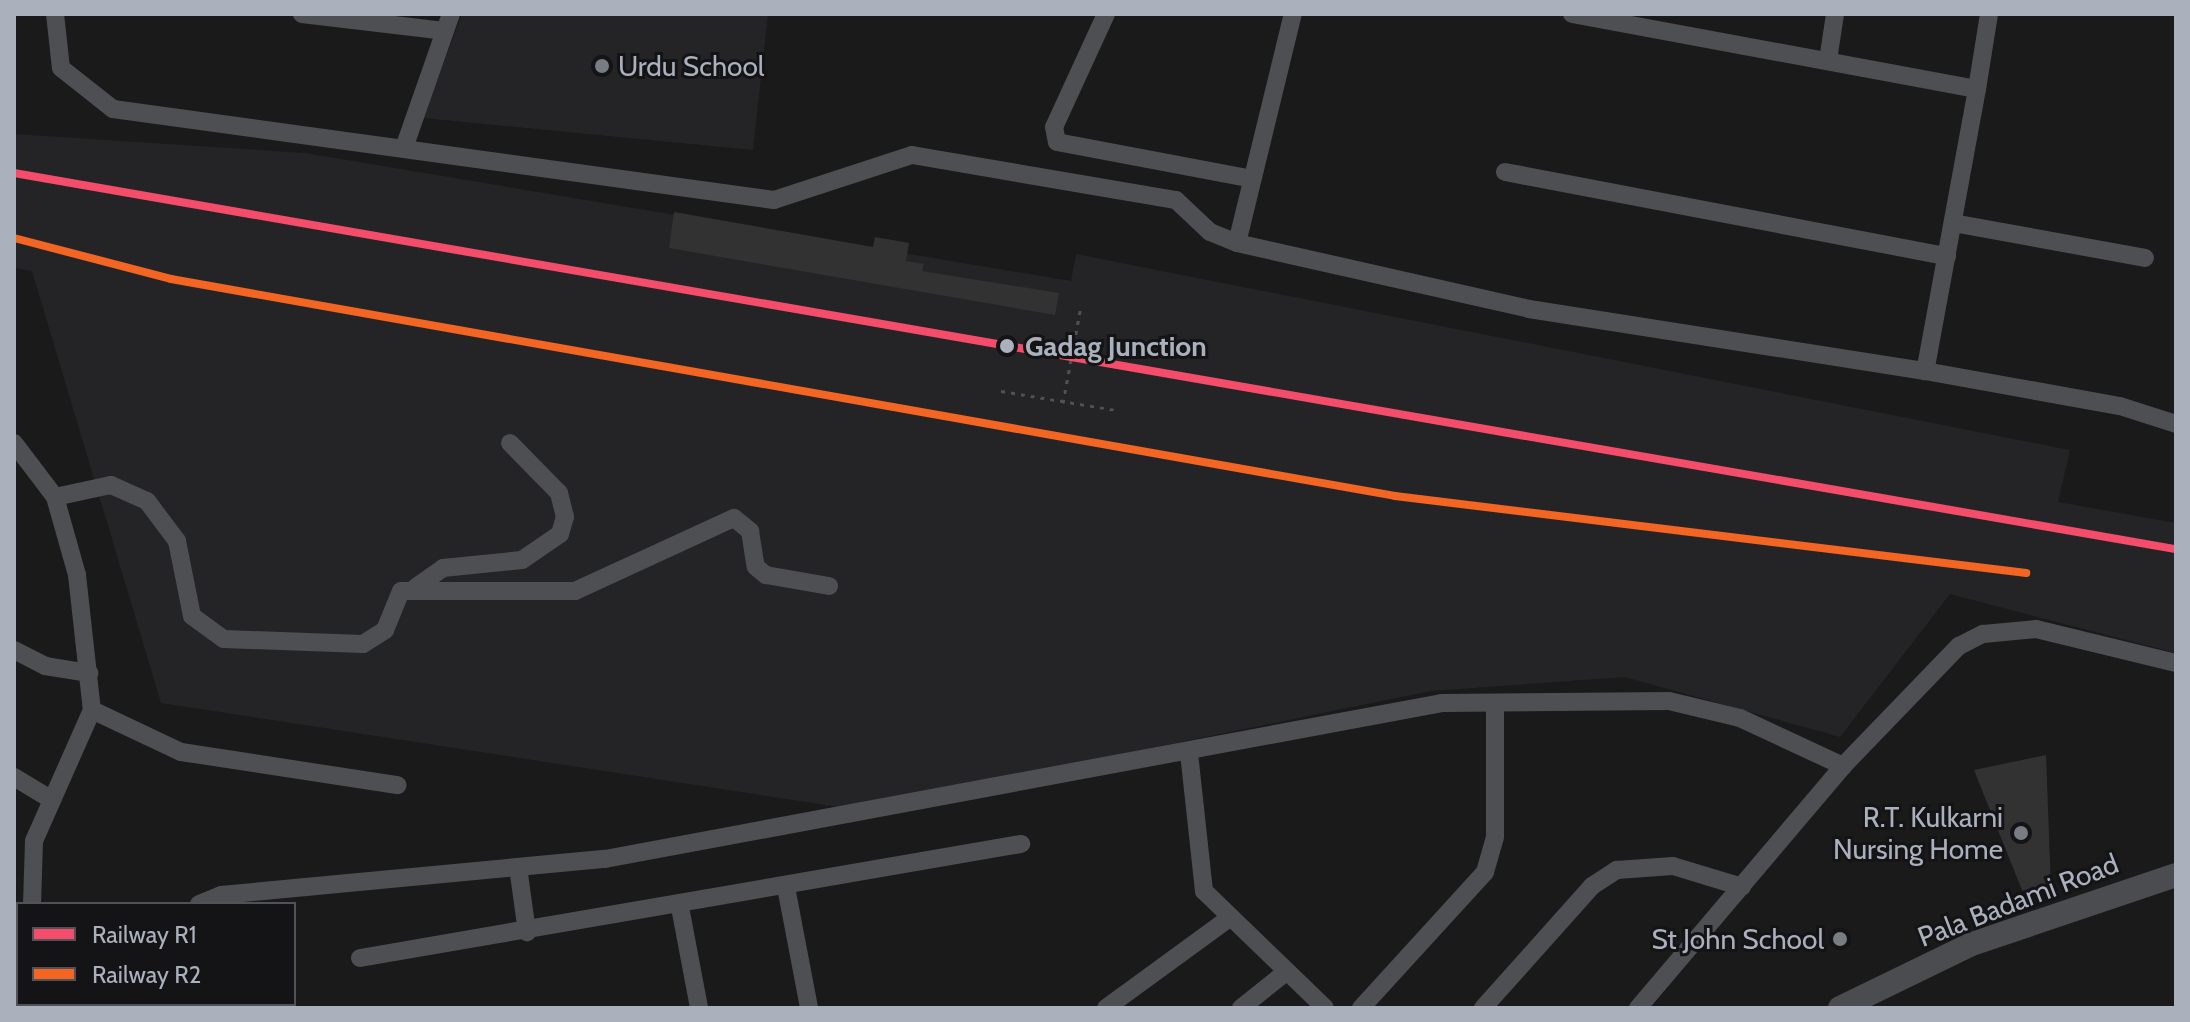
<!DOCTYPE html>
<style>
body{margin:0}
#map{position:relative;width:2190px;height:1022px;overflow:hidden;background:#1a1a1a;font-family:Cabin,sans-serif}
div>[style]{position:absolute}
.built>*{inset:0;background:#242426}
.building>*{inset:0;background:#323232}
.path>*{height:3px;margin-top:-1.5px;transform-origin:0;background:repeating-linear-gradient(90deg,#505155 0 4px,transparent 0 10px)}
.minor>*{height:18px;margin:-9px;padding:0 9px;transform-origin:9px;border-radius:9px;background:#4e4f53}
.major>*{height:24px;margin:-12px;padding:0 12px;transform-origin:12px;border-radius:12px;background:#4b4c4f}
.rail-1>*{height:8px;margin:-4px;padding:0 4px;transform-origin:4px;border-radius:4px;background:#f44d6c}
.rail-2>*{height:8px;margin:-4px;padding:0 4px;transform-origin:4px;border-radius:4px;background:#f26522}
.dots>*{width:22px;height:22px;translate:-50% -50%;box-sizing:border-box;border:4px solid #141416;border-radius:50%}
span{translate:-50% -50%;white-space:nowrap;text-align:center;line-height:1.15;-webkit-text-stroke:6px #141416;paint-order:stroke}
.poi-label{font-size:28px;color:#aab0bc}
.left{translate:0 -50%;text-align:left}
.right{translate:-100% -50%;text-align:right}
.stop-label{font-size:28px;color:#aab0bc;font-weight:700}
.street-label{font-size:28px;color:#aab0bc}
.frame{position:absolute;inset:0;border:16px solid #aab0bc;pointer-events:none}
.legend{position:absolute;left:16px;top:902px;width:280px;height:104px;box-sizing:border-box;background:#141416;border:2px solid #505258;margin:0;padding:10px 14px;list-style:none;font-size:24px;color:#aab0bc}
.legend li{display:flex;align-items:center;gap:16px;height:40px}
.legend b{width:40px;border:2px solid #505258}
</style>
<div id="map">
<div class="built">
<i style="clip-path:polygon(462px 14px,768px 14px,753px 150px,423px 118px)"></i>
<i style="clip-path:polygon(14px 134px,305px 153px,1071px 281px,1076px 254px,2070px 450px,2058px 502px,2176px 523px,2176px 653px,1950px 594px,1840px 737px,1625px 677px,1431px 691px,852px 809px,161px 703px,32px 271px,14px 268px)"></i>
</div>
<div class="building">
<i style="clip-path:polygon(674px 212px,873px 247px,875px 237px,909px 243px,906px 261px,924px 264px,922px 271px,1059px 293px,1055px 315px,669px 248px)"></i>
<i style="clip-path:polygon(2046px 755px,2051px 889px,2024px 895px,1974px 770px)"></i>
</div>
<div class="path">
<i style="left:1001px;top:391px;width:117px;rotate:9.4deg"></i>
<i style="left:1063px;top:403px;width:94px;rotate:-79.5deg"></i>
</div>
<div class="minor">
<i style="left:55px;top:14px;width:54px;rotate:83.7deg"></i>
<i style="left:61px;top:68px;width:66px;rotate:38.3deg"></i>
<i style="left:113px;top:109px;width:667px;rotate:7.84deg"></i>
<i style="left:774px;top:200px;width:145px;rotate:-18.1deg"></i>
<i style="left:912px;top:155px;width:268px;rotate:9.7deg"></i>
<i style="left:1176px;top:200px;width:47px;rotate:43.3deg"></i>
<i style="left:1210px;top:232px;width:29px;rotate:22deg"></i>
<i style="left:1237px;top:243px;width:299px;rotate:12.7deg"></i>
<i style="left:1529px;top:309px;width:401px;rotate:8.9deg"></i>
<i style="left:1925px;top:371px;width:198px;rotate:10.2deg"></i>
<i style="left:2120px;top:406px;width:59px;rotate:17.8deg"></i>
<i style="left:302px;top:14px;width:143px;rotate:6.8deg"></i>
<i style="left:1106px;top:14px;width:124px;rotate:114.7deg"></i>
<i style="left:1054px;top:127px;width:15px;rotate:79deg"></i>
<i style="left:1057px;top:142px;width:198px;rotate:10.7deg"></i>
<i style="left:1572px;top:14px;width:412px;rotate:10.5deg"></i>
<i style="left:1977px;top:89px;width:287px;rotate:100.4deg"></i>
<i style="left:1828px;top:60px;width:47px;rotate:-81.3deg"></i>
<i style="left:1977px;top:89px;width:76px;rotate:-80.9deg"></i>
<i style="left:404px;top:148px;width:142px;rotate:-70.7deg"></i>
<i style="left:1505px;top:172px;width:450px;rotate:10.8deg"></i>
<i style="left:1953px;top:223px;width:195px;rotate:10.3deg"></i>
<i style="left:1237px;top:243px;width:236px;rotate:-76.3deg"></i>
<i style="left:14px;top:443px;width:68px;rotate:52.8deg"></i>
<i style="left:55px;top:497px;width:81px;rotate:74.2deg"></i>
<i style="left:77px;top:575px;width:136px;rotate:83.7deg"></i>
<i style="left:92px;top:710px;width:143px;rotate:113.9deg"></i>
<i style="left:34px;top:841px;width:63px;rotate:91.8deg"></i>
<i style="left:55px;top:497px;width:57px;rotate:-12.1deg"></i>
<i style="left:111px;top:485px;width:39px;rotate:24deg"></i>
<i style="left:147px;top:501px;width:50px;rotate:53.1deg"></i>
<i style="left:177px;top:541px;width:76px;rotate:78.7deg"></i>
<i style="left:192px;top:616px;width:39px;rotate:36deg"></i>
<i style="left:224px;top:639px;width:139px;rotate:2.1deg"></i>
<i style="left:363px;top:644px;width:26px;rotate:-32deg"></i>
<i style="left:385px;top:630px;width:42px;rotate:-67.7deg"></i>
<i style="left:401px;top:591px;width:174px"></i>
<i style="left:575px;top:591px;width:175px;rotate:-24.7deg"></i>
<i style="left:734px;top:518px;width:21px;rotate:39deg"></i>
<i style="left:750px;top:531px;width:36px;rotate:81deg"></i>
<i style="left:756px;top:567px;width:13px;rotate:39deg"></i>
<i style="left:766px;top:575px;width:64px;rotate:9.9deg"></i>
<i style="left:416px;top:587px;width:33px;rotate:-35deg"></i>
<i style="left:443px;top:568px;width:79px;rotate:-5.8deg"></i>
<i style="left:522px;top:560px;width:46px;rotate:-34.4deg"></i>
<i style="left:560px;top:534px;width:18px;rotate:-74deg"></i>
<i style="left:565px;top:517px;width:25px;rotate:-104deg"></i>
<i style="left:559px;top:493px;width:70px;rotate:-134.4deg"></i>
<i style="left:14px;top:650px;width:35px;rotate:27deg"></i>
<i style="left:45px;top:666px;width:45px;rotate:9deg"></i>
<i style="left:92px;top:710px;width:98px;rotate:25.3deg"></i>
<i style="left:181px;top:752px;width:219px;rotate:8.7deg"></i>
<i style="left:1189px;top:753px;width:139px;rotate:83.8deg"></i>
<i style="left:1204px;top:891px;width:168px;rotate:44deg"></i>
<i style="left:14px;top:777px;width:44px;rotate:31.2deg"></i>
<i style="left:518px;top:867px;width:66px;rotate:82.1deg"></i>
<i style="left:786px;top:887px;width:123px;rotate:79.2deg"></i>
<i style="left:199px;top:904px;width:24px;rotate:-22deg"></i>
<i style="left:221px;top:895px;width:386px;rotate:-5.4deg"></i>
<i style="left:605px;top:859px;width:851px;rotate:-10.56deg"></i>
<i style="left:1442px;top:703px;width:227px;rotate:-0.5deg"></i>
<i style="left:1669px;top:701px;width:73px;rotate:13.5deg"></i>
<i style="left:1740px;top:718px;width:114px;rotate:25deg"></i>
<i style="left:680px;top:907px;width:103px;rotate:79.3deg"></i>
<i style="left:14px;top:916px;width:4px;rotate:14deg"></i>
<i style="left:360px;top:958px;width:671px;rotate:-9.79deg"></i>
<i style="left:56px;top:1004px;width:4px;rotate:90deg"></i>
<i style="left:225px;top:1004px;width:4px;rotate:90deg"></i>
<i style="left:1106px;top:1008px;width:151px;rotate:-36.1deg"></i>
<i style="left:1241px;top:1008px;width:58px;rotate:-38.7deg"></i>
<i style="left:1361px;top:1008px;width:184px;rotate:-47.6deg"></i>
<i style="left:1485px;top:872px;width:37px;rotate:-74deg"></i>
<i style="left:1495px;top:836px;width:133px;rotate:-90deg"></i>
<i style="left:1483px;top:1008px;width:164px;rotate:-48.2deg"></i>
<i style="left:1592px;top:886px;width:30px;rotate:-33deg"></i>
<i style="left:1617px;top:870px;width:56px;rotate:-4.1deg"></i>
<i style="left:1673px;top:866px;width:72px;rotate:16.9deg"></i>
<i style="left:1638px;top:1008px;width:317px;rotate:-49.7deg"></i>
<i style="left:1843px;top:766px;width:167px;rotate:-46deg"></i>
<i style="left:1959px;top:646px;width:27px;rotate:-27deg"></i>
<i style="left:1983px;top:634px;width:53px;rotate:-5.4deg"></i>
<i style="left:2036px;top:629px;width:144px;rotate:13.7deg"></i>
</div>
<div class="major">
<i style="left:1840px;top:1008px;width:147px;rotate:-25.9deg"></i>
<i style="left:1972px;top:944px;width:215px;rotate:-18.7deg"></i>
</div>
<div class="rail-1">
<i style="left:14px;top:173px;width:2194px;rotate:9.87deg"></i>
</div>
<div class="rail-2">
<i style="left:14px;top:238px;width:162px;rotate:14.6deg"></i>
<i style="left:171px;top:279px;width:1243px;rotate:10.05deg"></i>
<i style="left:1395px;top:496px;width:636px;rotate:6.96deg"></i>
</div>
<div class="dots">
<i style="left:602px;top:66px;background:#787c83"></i>
<i style="left:1007px;top:346px;background:#aab0bc"></i>
<i style="left:2021px;top:833px;background:#787c83"></i>
<i style="left:1840px;top:939px;background:#787c83"></i>
</div>
<div class="poi-label">
<span class="left" style="left:618px;top:66px">Urdu School</span>
<span class="right" style="left:2003px;top:833px">R.T. Kulkarni<br>Nursing Home</span>
<span class="right" style="left:1824px;top:939px">St John School</span>
</div>
<div class="stop-label">
<span class="left" style="left:1025px;top:346px">Gadag Junction</span>
</div>
<div class="street-label">
<span style="left:2018px;top:900px;rotate:-21deg">Pala Badami Road</span>
</div>
<div class="frame"></div>
<ul class="legend">
<li><b style="height:10px;background:#f44d6c"></b>Railway R1</li>
<li><b style="height:10px;background:#f26522"></b>Railway R2</li>
</ul>
</div>
